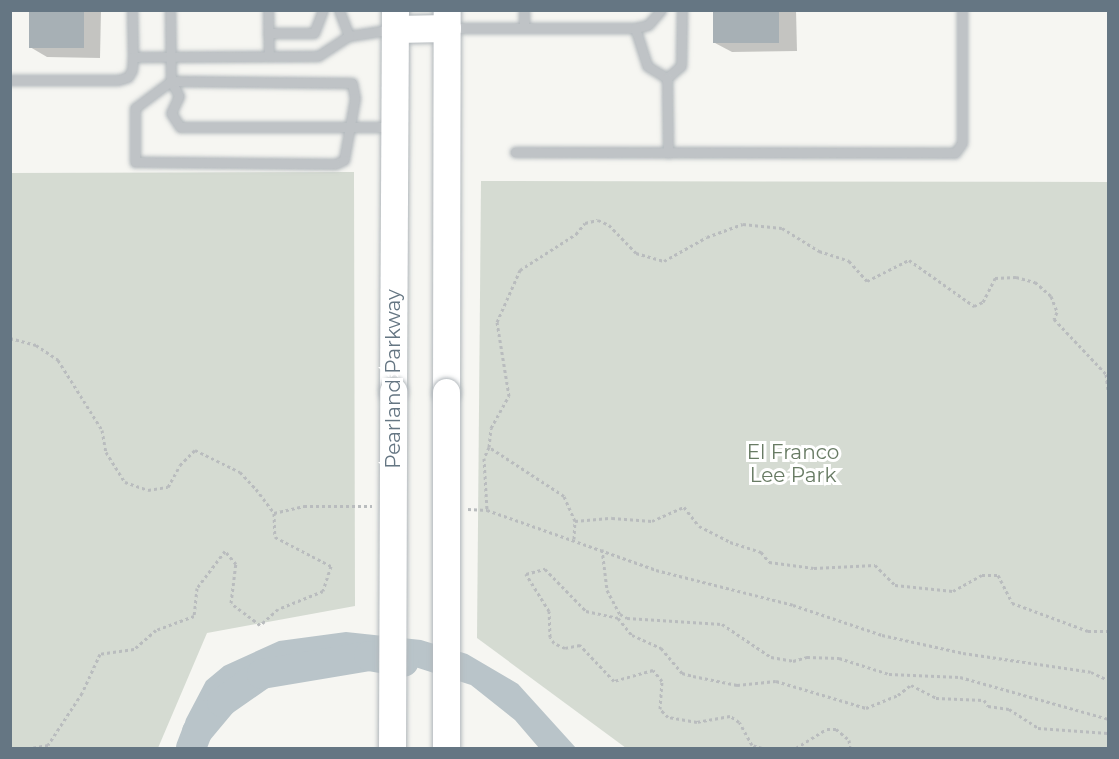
<!DOCTYPE html>
<style>
body{margin:0}
#map{position:relative;width:1119px;height:759px;overflow:hidden;background:#f6f6f2;font-family:Montserrat,sans-serif}
div>[style]{position:absolute}
.green>*{inset:0;background:#d5dbd2}
.water>*{inset:0;background:#b9c4c9}
.shadow>*{inset:0;background:#0003}
.river>*{height:30px;margin:-15px;padding:0 15px;transform-origin:15px;border-radius:15px;background:#b9c4c9}
.building>*{inset:0;background:#a7b0b5;transform-origin:0 0}
.path>*{height:3px;margin-top:-1.5px;transform-origin:0;background:repeating-linear-gradient(90deg,#b9bcbe 0 3px,transparent 0 6px)}
.roads{filter:drop-shadow(0 0 2px #b1b7bb) drop-shadow(0 0 2px #b1b7bb)}
.lane>*{height:9px;margin:-4.5px;padding:0 4.5px;transform-origin:4.5px;border-radius:4.5px;background:#bfc3c6}
.secondary>*{height:27px;margin:-13.5px;padding:0 13.5px;transform-origin:13.5px;border-radius:13.5px;background:#fff}
.bridges{filter:drop-shadow(0 0 2px #b1b7bb) drop-shadow(0 0 2px #b1b7bb)}
.secondary-bridge>*{height:27px;margin:-13.5px;padding:0 13.5px;transform-origin:13.5px;border-radius:13.5px;background:#fff}
span{translate:-50% -50%;white-space:nowrap;text-align:center;line-height:1.15;-webkit-text-stroke:6px #fff;paint-order:stroke}
.street-label{font-size:20px;color:#657683}
.park-label{font-size:20px;color:#687b64}
.frame{position:absolute;inset:0;border:12px solid #657683;pointer-events:none}
</style>
<div id="map">
<div class="green">
<i style="clip-path:polygon(354px 172px,355px 606px,207px 633px,158px 748px,11px 748px,11px 173px)"></i>
<i style="clip-path:polygon(481px 181px,1108px 182px,1108px 748px,626px 748px,477px 638px)"></i>
</div>
<div class="water">
<i style="clip-path:polygon(346px 632px,421px 640px,467px 654px,518px 684px,576px 748px,539px 748px,515px 720px,471px 685px,412px 666px,354px 655px,321px 654px,256px 669px,228px 689px,200px 748px,177px 748px,186px 719px,206px 681px,224px 666px,279px 641px)"></i>
</div>
<div class="shadow">
<i style="clip-path:polygon(30px 10px,101px 10px,100px 58px,47px 57px,30px 47px)"></i>
<i style="clip-path:polygon(714px 10px,796px 10px,797px 51px,732px 52px,715px 43px)"></i>
</div>
<div class="river">
<i style="left:191px;top:748px;width:17px;rotate:-69deg"></i>
<i style="left:197px;top:732px;width:39px;rotate:-50deg"></i>
<i style="left:222px;top:702px;width:49px;rotate:-35deg"></i>
<i style="left:262px;top:674px;width:109px;rotate:-9.5deg"></i>
<i style="left:369px;top:656px;width:35px;rotate:10deg"></i>
</div>
<div class="building">
<i style="left:29px;top:10px;width:55px;height:38px"></i>
<i style="left:713px;top:10px;width:66px;height:33px"></i>
</div>
<div class="path">
<i style="left:10px;top:338px;width:27px;rotate:15deg"></i>
<i style="left:36px;top:345px;width:27px;rotate:34deg"></i>
<i style="left:58px;top:360px;width:83px;rotate:57.8deg"></i>
<i style="left:102px;top:430px;width:22px;rotate:80deg"></i>
<i style="left:106px;top:452px;width:36px;rotate:58deg"></i>
<i style="left:125px;top:482px;width:24px;rotate:19deg"></i>
<i style="left:148px;top:490px;width:20px;rotate:-9deg"></i>
<i style="left:168px;top:487px;width:25px;rotate:-61deg"></i>
<i style="left:180px;top:465px;width:21px;rotate:-45deg"></i>
<i style="left:195px;top:450px;width:50px;rotate:26.1deg"></i>
<i style="left:240px;top:472px;width:23px;rotate:47deg"></i>
<i style="left:256px;top:489px;width:30px;rotate:53deg"></i>
<i style="left:274px;top:513px;width:24px;rotate:88deg"></i>
<i style="left:275px;top:537px;width:63px;rotate:27.4deg"></i>
<i style="left:331px;top:566px;width:26px;rotate:108deg"></i>
<i style="left:323px;top:591px;width:48px;rotate:158.2deg"></i>
<i style="left:278px;top:609px;width:24px;rotate:138deg"></i>
<i style="left:260px;top:625px;width:36px;rotate:-143deg"></i>
<i style="left:231px;top:603px;width:39px;rotate:-83deg"></i>
<i style="left:236px;top:564px;width:17px;rotate:-130deg"></i>
<i style="left:225px;top:551px;width:46px;rotate:127.1deg"></i>
<i style="left:197px;top:588px;width:28px;rotate:96deg"></i>
<i style="left:194px;top:616px;width:40px;rotate:159.8deg"></i>
<i style="left:156px;top:630px;width:29px;rotate:139deg"></i>
<i style="left:134px;top:649px;width:34px;rotate:172deg"></i>
<i style="left:100px;top:654px;width:43px;rotate:114.8deg"></i>
<i style="left:82px;top:693px;width:62px;rotate:123.2deg"></i>
<i style="left:48px;top:745px;width:17px;rotate:170deg"></i>
<i style="left:489px;top:447px;width:12px;rotate:114deg"></i>
<i style="left:484px;top:458px;width:52px;rotate:86.7deg"></i>
<i style="left:487px;top:510px;width:179px;rotate:19.5deg"></i>
<i style="left:656px;top:570px;width:141px;rotate:14.3deg"></i>
<i style="left:793px;top:605px;width:94px;rotate:18.6deg"></i>
<i style="left:882px;top:635px;width:83px;rotate:12.5deg"></i>
<i style="left:963px;top:653px;width:129px;rotate:8.4deg"></i>
<i style="left:1091px;top:672px;width:19px;rotate:25deg"></i>
<i style="left:468px;top:509px;width:19px;rotate:3deg"></i>
<i style="left:274px;top:513px;width:31px;rotate:-13deg"></i>
<i style="left:304px;top:506px;width:68px"></i>
<i style="left:575px;top:521px;width:37px;rotate:-5deg"></i>
<i style="left:612px;top:518px;width:40px;rotate:4.3deg"></i>
<i style="left:652px;top:521px;width:35px;rotate:-24deg"></i>
<i style="left:684px;top:507px;width:24px;rotate:52deg"></i>
<i style="left:699px;top:526px;width:35px;rotate:27deg"></i>
<i style="left:730px;top:542px;width:33px;rotate:18deg"></i>
<i style="left:761px;top:552px;width:13px;rotate:51deg"></i>
<i style="left:769px;top:562px;width:45px;rotate:7.6deg"></i>
<i style="left:814px;top:568px;width:61px;rotate:-2.8deg"></i>
<i style="left:875px;top:565px;width:28px;rotate:45deg"></i>
<i style="left:895px;top:585px;width:58px;rotate:5.9deg"></i>
<i style="left:953px;top:591px;width:33px;rotate:-29deg"></i>
<i style="left:982px;top:575px;width:16px"></i>
<i style="left:998px;top:575px;width:31px;rotate:63deg"></i>
<i style="left:1012px;top:603px;width:81px;rotate:20.2deg"></i>
<i style="left:1088px;top:631px;width:20px"></i>
<i style="left:574px;top:539px;width:18px;rotate:-87deg"></i>
<i style="left:575px;top:521px;width:27px;rotate:-114deg"></i>
<i style="left:564px;top:496px;width:90px;rotate:-146.8deg"></i>
<i style="left:489px;top:447px;width:19px;rotate:-84deg"></i>
<i style="left:491px;top:428px;width:37px;rotate:-61deg"></i>
<i style="left:509px;top:396px;width:75px;rotate:-99.2deg"></i>
<i style="left:497px;top:322px;width:57px;rotate:-66.1deg"></i>
<i style="left:520px;top:270px;width:67px;rotate:-32.7deg"></i>
<i style="left:576px;top:234px;width:14px;rotate:-51deg"></i>
<i style="left:585px;top:223px;width:13px;rotate:-13deg"></i>
<i style="left:598px;top:220px;width:12px;rotate:24deg"></i>
<i style="left:609px;top:225px;width:39px;rotate:46deg"></i>
<i style="left:636px;top:253px;width:29px;rotate:16deg"></i>
<i style="left:664px;top:261px;width:49px;rotate:-29.2deg"></i>
<i style="left:707px;top:237px;width:38px;rotate:-20deg"></i>
<i style="left:743px;top:224px;width:39px;rotate:6deg"></i>
<i style="left:782px;top:228px;width:44px;rotate:31.9deg"></i>
<i style="left:819px;top:251px;width:32px;rotate:18deg"></i>
<i style="left:849px;top:261px;width:27px;rotate:48deg"></i>
<i style="left:867px;top:281px;width:47px;rotate:-26.6deg"></i>
<i style="left:909px;top:260px;width:80px;rotate:35.3deg"></i>
<i style="left:974px;top:306px;width:10px;rotate:-24deg"></i>
<i style="left:983px;top:302px;width:27px;rotate:-63deg"></i>
<i style="left:995px;top:278px;width:21px;rotate:-3deg"></i>
<i style="left:1016px;top:277px;width:20px;rotate:15deg"></i>
<i style="left:1035px;top:282px;width:21px;rotate:41deg"></i>
<i style="left:1051px;top:296px;width:17px;rotate:69deg"></i>
<i style="left:1057px;top:312px;width:8px;rotate:113deg"></i>
<i style="left:1054px;top:319px;width:76px;rotate:46.6deg"></i>
<i style="left:1106px;top:374px;width:17px;rotate:83deg"></i>
<i style="left:602px;top:549px;width:41px;rotate:83deg"></i>
<i style="left:607px;top:590px;width:27px;rotate:62deg"></i>
<i style="left:620px;top:614px;width:8px;rotate:30deg"></i>
<i style="left:627px;top:618px;width:95px;rotate:3.6deg"></i>
<i style="left:722px;top:624px;width:59px;rotate:34deg"></i>
<i style="left:771px;top:657px;width:22px;rotate:10deg"></i>
<i style="left:793px;top:661px;width:15px;rotate:-16deg"></i>
<i style="left:807px;top:657px;width:32px;rotate:2deg"></i>
<i style="left:839px;top:658px;width:52px;rotate:17.7deg"></i>
<i style="left:889px;top:674px;width:71px;rotate:2.4deg"></i>
<i style="left:960px;top:677px;width:154px;rotate:15.8deg"></i>
<i style="left:762px;top:748px;width:10px;rotate:-163deg"></i>
<i style="left:752px;top:745px;width:26px;rotate:-119deg"></i>
<i style="left:739px;top:722px;width:11px;rotate:-146deg"></i>
<i style="left:730px;top:716px;width:34px;rotate:170deg"></i>
<i style="left:697px;top:722px;width:29px;rotate:-170deg"></i>
<i style="left:668px;top:717px;width:11px;rotate:-135deg"></i>
<i style="left:660px;top:709px;width:28px;rotate:-86deg"></i>
<i style="left:662px;top:681px;width:14px;rotate:-129deg"></i>
<i style="left:653px;top:670px;width:41px;rotate:164.2deg"></i>
<i style="left:614px;top:681px;width:50px;rotate:-133.4deg"></i>
<i style="left:580px;top:645px;width:15px;rotate:169deg"></i>
<i style="left:565px;top:648px;width:12px;rotate:-156deg"></i>
<i style="left:554px;top:643px;width:7px;rotate:-124deg"></i>
<i style="left:550px;top:637px;width:26px;rotate:-92deg"></i>
<i style="left:549px;top:611px;width:44px;rotate:-121.9deg"></i>
<i style="left:526px;top:574px;width:20px;rotate:-15deg"></i>
<i style="left:545px;top:569px;width:59px;rotate:45.7deg"></i>
<i style="left:586px;top:611px;width:33px;rotate:12deg"></i>
<i style="left:618px;top:618px;width:22px;rotate:51deg"></i>
<i style="left:632px;top:635px;width:32px;rotate:24deg"></i>
<i style="left:661px;top:648px;width:33px;rotate:50deg"></i>
<i style="left:682px;top:673px;width:11px;rotate:15deg"></i>
<i style="left:693px;top:676px;width:45px;rotate:11.6deg"></i>
<i style="left:737px;top:685px;width:39px;rotate:-6deg"></i>
<i style="left:776px;top:681px;width:94px;rotate:16.7deg"></i>
<i style="left:866px;top:708px;width:35px;rotate:-22deg"></i>
<i style="left:898px;top:695px;width:16px;rotate:-38deg"></i>
<i style="left:911px;top:685px;width:28px;rotate:27deg"></i>
<i style="left:936px;top:698px;width:48px;rotate:2.4deg"></i>
<i style="left:984px;top:700px;width:7px;rotate:56deg"></i>
<i style="left:988px;top:706px;width:21px;rotate:8deg"></i>
<i style="left:1009px;top:709px;width:35px;rotate:33deg"></i>
<i style="left:1038px;top:728px;width:70px;rotate:4.1deg"></i>
<i style="left:796px;top:748px;width:36px;rotate:-32deg"></i>
<i style="left:827px;top:729px;width:9px"></i>
<i style="left:836px;top:729px;width:17px;rotate:40deg"></i>
<i style="left:849px;top:740px;width:8px;rotate:83deg"></i>
</div>
<div class="roads">
<div class="lane">
<i style="left:132px;top:10px;width:47px;rotate:88.8deg"></i>
<i style="left:133px;top:57px;width:185px;rotate:-0.3deg"></i>
<i style="left:318px;top:56px;width:37px;rotate:-33deg"></i>
<i style="left:349px;top:36px;width:45px;rotate:-9deg"></i>
<i style="left:170px;top:10px;width:71px;rotate:89.2deg"></i>
<i style="left:171px;top:81px;width:17px;rotate:62deg"></i>
<i style="left:179px;top:96px;width:19px;rotate:115deg"></i>
<i style="left:171px;top:113px;width:17px;rotate:57deg"></i>
<i style="left:180px;top:127px;width:212px"></i>
<i style="left:268px;top:10px;width:46px;rotate:88.8deg"></i>
<i style="left:339px;top:10px;width:28px;rotate:69deg"></i>
<i style="left:524px;top:10px;width:18px;rotate:90deg"></i>
<i style="left:449px;top:28px;width:186px"></i>
<i style="left:635px;top:28px;width:13px;rotate:-13deg"></i>
<i style="left:648px;top:25px;width:20px;rotate:-49deg"></i>
<i style="left:635px;top:28px;width:40px;rotate:72deg"></i>
<i style="left:647px;top:66px;width:23px;rotate:31deg"></i>
<i style="left:667px;top:78px;width:18px;rotate:-41deg"></i>
<i style="left:681px;top:66px;width:56px;rotate:-89deg"></i>
<i style="left:268px;top:33px;width:46px"></i>
<i style="left:314px;top:33px;width:25px;rotate:-69deg"></i>
<i style="left:667px;top:78px;width:75px;rotate:89.2deg"></i>
<i style="left:10px;top:80px;width:108px"></i>
<i style="left:118px;top:80px;width:10px;rotate:-17deg"></i>
<i style="left:128px;top:77px;width:8px;rotate:-60deg"></i>
<i style="left:132px;top:70px;width:13px;rotate:-86deg"></i>
<i style="left:171px;top:81px;width:181px;rotate:0.6deg"></i>
<i style="left:352px;top:83px;width:15px;rotate:79deg"></i>
<i style="left:355px;top:98px;width:63px;rotate:100.1deg"></i>
<i style="left:344px;top:160px;width:10px;rotate:156deg"></i>
<i style="left:335px;top:164px;width:200px;rotate:-179.4deg"></i>
<i style="left:135px;top:162px;width:54px;rotate:-90deg"></i>
<i style="left:135px;top:108px;width:45px;rotate:-36.9deg"></i>
<i style="left:515px;top:152px;width:440px;rotate:0.1deg"></i>
<i style="left:955px;top:153px;width:12px;rotate:-55deg"></i>
<i style="left:962px;top:143px;width:133px;rotate:-90deg"></i>
</div>
<div class="secondary">
<i style="left:395px;top:29px;width:52px;rotate:-1.1deg"></i>
<i style="left:393px;top:391px;width:381px;rotate:-89.7deg"></i>
<i style="left:446px;top:392px;width:382px;rotate:-89.9deg"></i>
</div>
</div>
<div class="bridges">
<div class="secondary-bridge">
<i style="left:392px;top:748px;width:357px;rotate:-89.8deg"></i>
<i style="left:446px;top:748px;width:356px;rotate:-90deg"></i>
</div>
</div>
<div class="street-label">
<span style="left:393px;top:379px;rotate:-90deg">Pearland Parkway</span>
</div>
<div class="park-label">
<span style="left:793px;top:464px">El Franco<br>Lee Park</span>
</div>
<div class="frame"></div>
</div>
